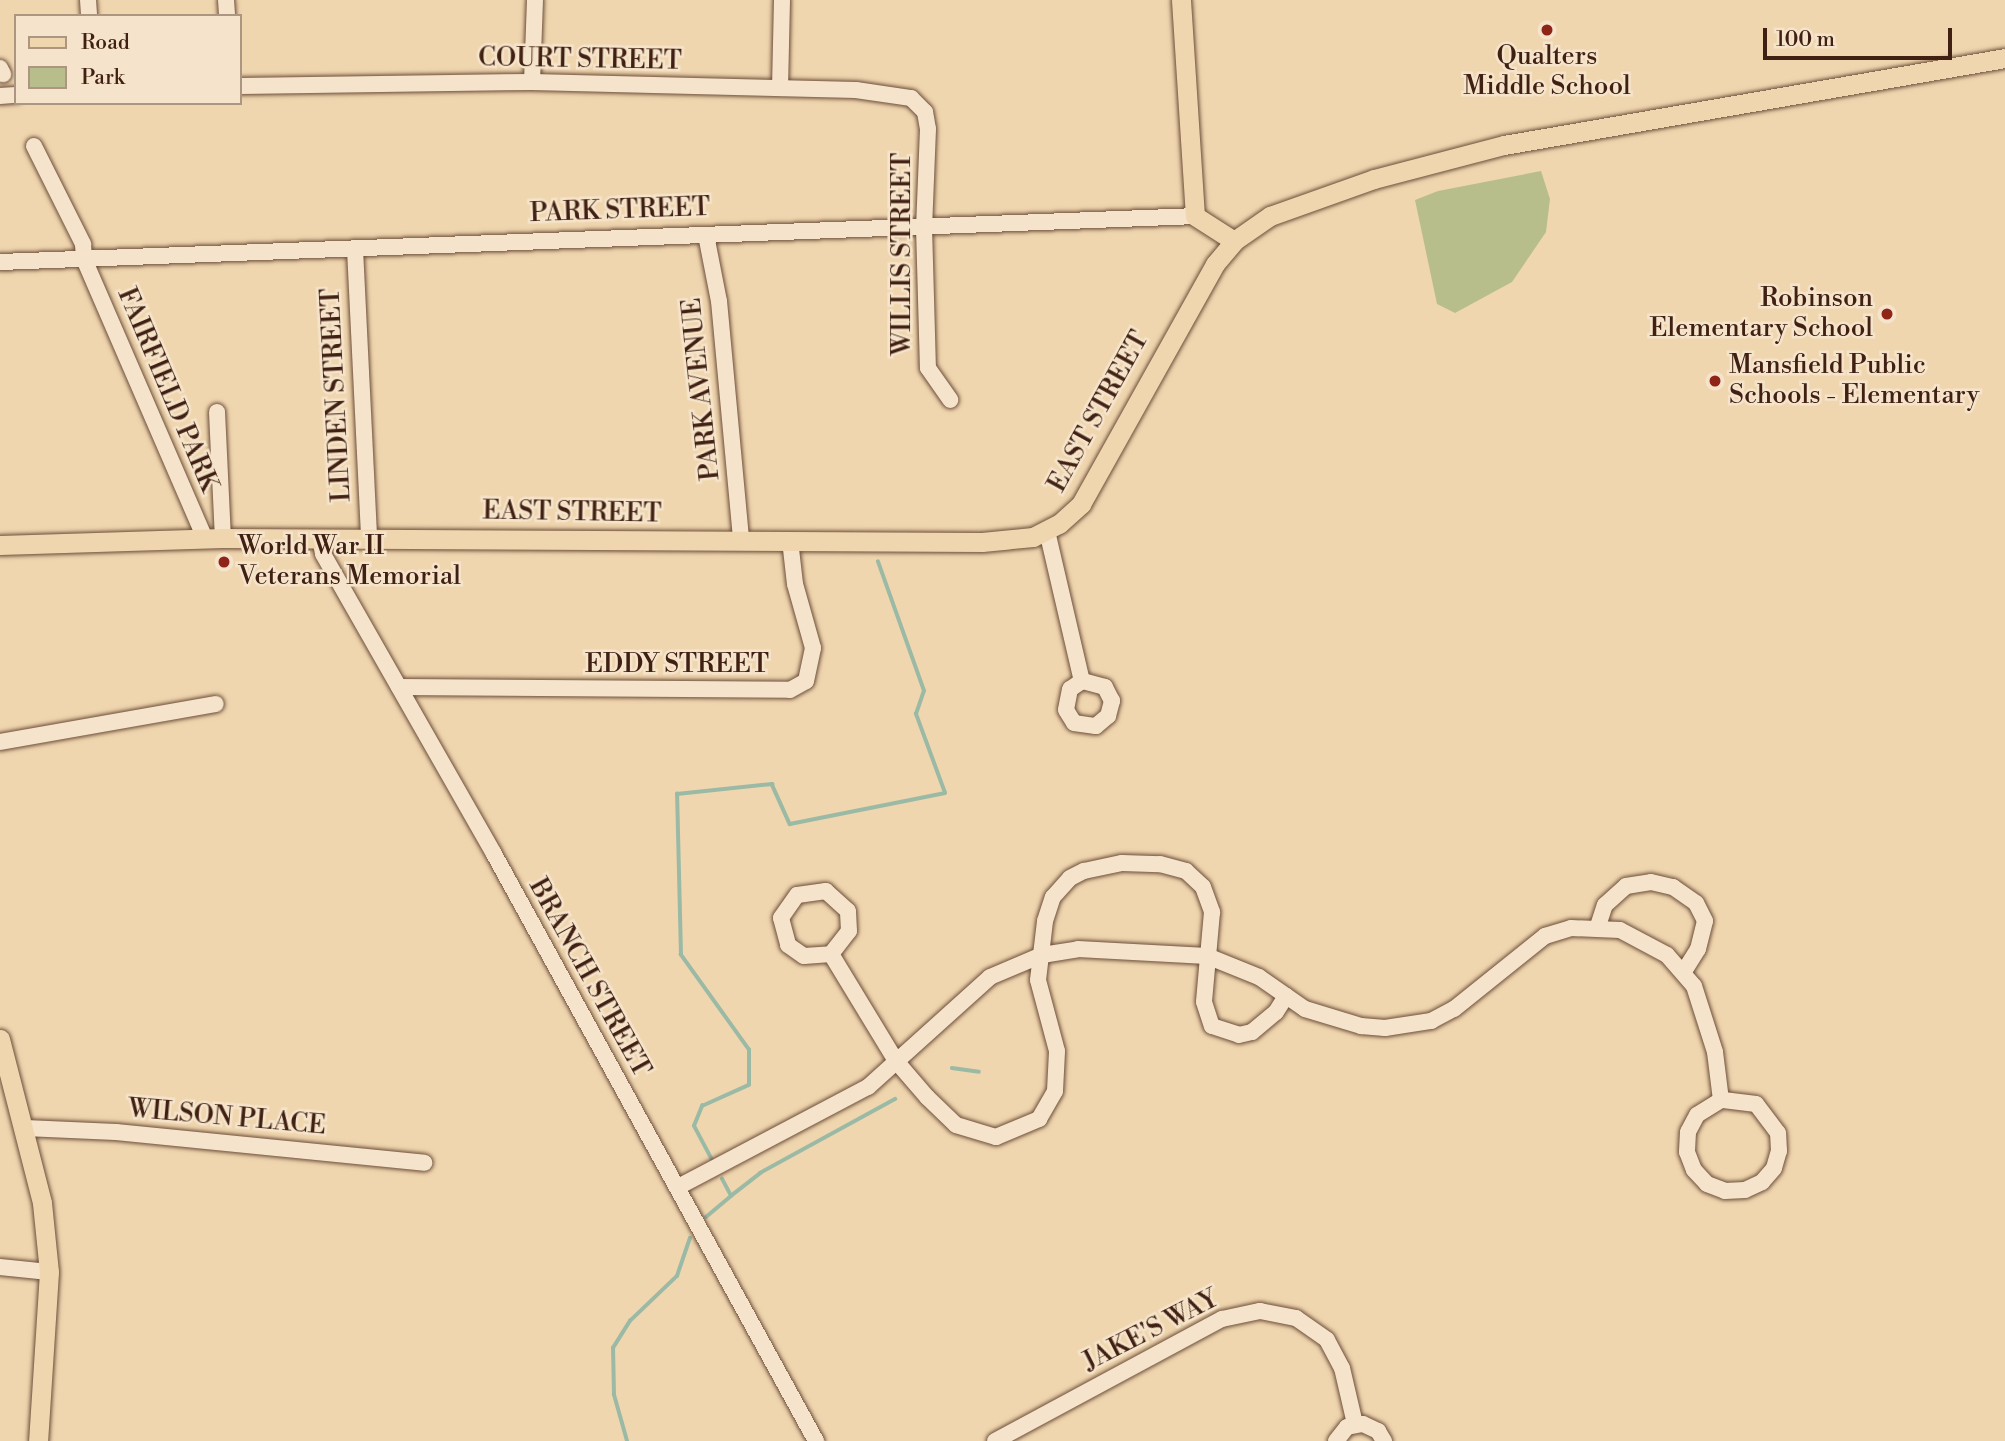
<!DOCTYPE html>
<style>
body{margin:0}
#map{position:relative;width:2005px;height:1441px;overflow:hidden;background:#f0d6af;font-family:"Libre Bodoni",serif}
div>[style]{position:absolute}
.green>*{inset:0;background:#b7be8c}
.stream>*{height:3.5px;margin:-1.75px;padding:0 1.75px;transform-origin:1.75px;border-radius:1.75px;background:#9bbaa5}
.roads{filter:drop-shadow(0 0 2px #6c4e39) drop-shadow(0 0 2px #6c4e39)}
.minor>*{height:16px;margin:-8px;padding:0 8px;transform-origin:8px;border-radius:8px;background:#f5e4cb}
.major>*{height:19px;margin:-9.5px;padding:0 9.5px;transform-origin:9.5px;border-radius:9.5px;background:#f0d6af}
.dots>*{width:19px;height:19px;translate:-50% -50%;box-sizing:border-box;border:4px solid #f5e4cb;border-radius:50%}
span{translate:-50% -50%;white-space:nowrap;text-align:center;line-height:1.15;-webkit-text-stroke:5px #f5e4cb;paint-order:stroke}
.poi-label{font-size:26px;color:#402012}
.right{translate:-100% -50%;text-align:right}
.left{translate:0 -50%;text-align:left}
.street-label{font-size:26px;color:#402012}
.legend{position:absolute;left:14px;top:14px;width:228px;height:91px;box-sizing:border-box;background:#f5e4cb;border:2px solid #ad9681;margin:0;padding:9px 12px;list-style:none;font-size:21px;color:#402012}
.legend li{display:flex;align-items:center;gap:14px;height:35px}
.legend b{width:35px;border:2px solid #ad9681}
.scale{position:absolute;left:1763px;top:28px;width:189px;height:32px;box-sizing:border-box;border:4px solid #402012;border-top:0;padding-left:9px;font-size:21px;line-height:24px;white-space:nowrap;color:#402012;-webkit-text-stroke:5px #f5e4cb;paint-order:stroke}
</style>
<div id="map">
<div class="green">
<i style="clip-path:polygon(1541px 171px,1550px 199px,1546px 232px,1512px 282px,1455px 313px,1437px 304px,1415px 200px,1438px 191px)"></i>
</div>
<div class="stream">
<i style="left:952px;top:1068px;width:27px;rotate:8deg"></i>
<i style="left:712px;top:1160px;width:38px;rotate:-118deg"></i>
<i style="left:694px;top:1126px;width:22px;rotate:-68deg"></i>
<i style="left:702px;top:1106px;width:51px;rotate:-24.1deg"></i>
<i style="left:749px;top:1085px;width:35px;rotate:-90deg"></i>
<i style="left:749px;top:1050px;width:117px;rotate:-125.6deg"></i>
<i style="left:681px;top:955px;width:161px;rotate:-91.4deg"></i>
<i style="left:677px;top:794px;width:96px;rotate:-6deg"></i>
<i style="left:772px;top:784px;width:44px;rotate:65.8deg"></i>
<i style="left:790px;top:824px;width:158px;rotate:-11.3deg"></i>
<i style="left:945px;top:793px;width:84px;rotate:-110.2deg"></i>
<i style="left:916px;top:714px;width:24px;rotate:-71deg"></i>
<i style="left:924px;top:691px;width:137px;rotate:-109.6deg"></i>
<i style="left:731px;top:1196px;width:37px;rotate:-38deg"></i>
<i style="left:760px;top:1173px;width:154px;rotate:-28.7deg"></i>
<i style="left:706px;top:1217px;width:33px;rotate:-40deg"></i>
<i style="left:731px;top:1196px;width:19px;rotate:-118deg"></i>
<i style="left:627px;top:1441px;width:48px;rotate:-105.8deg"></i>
<i style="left:614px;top:1395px;width:47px;rotate:-91.2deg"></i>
<i style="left:613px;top:1348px;width:32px;rotate:-58deg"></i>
<i style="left:630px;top:1321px;width:65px;rotate:-43.8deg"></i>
<i style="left:677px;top:1276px;width:40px;rotate:-71.1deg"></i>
</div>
<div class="roads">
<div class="minor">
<i style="left:88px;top:0;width:16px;rotate:86deg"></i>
<i style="left:226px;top:0;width:16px;rotate:86deg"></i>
<i style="left:0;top:68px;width:7px;rotate:63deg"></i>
<i style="left:532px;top:82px;width:82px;rotate:-87.9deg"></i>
<i style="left:240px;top:86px;width:292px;rotate:-0.8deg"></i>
<i style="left:532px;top:82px;width:324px;rotate:1.4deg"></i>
<i style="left:856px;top:90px;width:56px;rotate:8.3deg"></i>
<i style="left:911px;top:98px;width:20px;rotate:45deg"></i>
<i style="left:925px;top:112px;width:17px;rotate:80deg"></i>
<i style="left:928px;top:129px;width:98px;rotate:92.3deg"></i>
<i style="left:924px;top:227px;width:141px;rotate:88.4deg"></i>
<i style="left:928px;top:368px;width:39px;rotate:55deg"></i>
<i style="left:780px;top:88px;width:88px;rotate:-88.7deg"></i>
<i style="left:0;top:96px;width:16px;rotate:-4deg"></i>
<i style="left:34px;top:146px;width:110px;rotate:63.4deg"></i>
<i style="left:83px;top:244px;width:15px;rotate:86deg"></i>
<i style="left:84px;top:259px;width:305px;rotate:66.6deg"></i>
<i style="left:706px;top:235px;width:67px;rotate:78.9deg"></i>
<i style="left:719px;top:301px;width:240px;rotate:84.7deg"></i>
<i style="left:355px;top:249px;width:289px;rotate:87.2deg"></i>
<i style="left:0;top:262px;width:1196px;rotate:-2.2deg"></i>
<i style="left:217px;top:412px;width:126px;rotate:87.3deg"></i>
<i style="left:1047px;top:531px;width:154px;rotate:76.9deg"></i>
<i style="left:1082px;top:681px;width:14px;rotate:146deg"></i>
<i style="left:1070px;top:689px;width:21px;rotate:101deg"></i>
<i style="left:1066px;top:710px;width:15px;rotate:58deg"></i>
<i style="left:1074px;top:723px;width:22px;rotate:8deg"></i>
<i style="left:1096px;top:726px;width:16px;rotate:-40deg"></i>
<i style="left:1108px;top:716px;width:16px;rotate:-75deg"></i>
<i style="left:1112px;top:701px;width:16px;rotate:-117deg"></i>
<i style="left:1105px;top:687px;width:24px;rotate:-165deg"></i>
<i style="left:320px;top:538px;width:16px;rotate:79deg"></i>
<i style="left:323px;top:554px;width:345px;rotate:60.3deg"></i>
<i style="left:494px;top:854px;width:670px;rotate:61.25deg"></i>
<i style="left:399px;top:687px;width:391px;rotate:0.4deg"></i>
<i style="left:790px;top:690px;width:18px;rotate:-29deg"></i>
<i style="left:806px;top:681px;width:34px;rotate:-78deg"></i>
<i style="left:813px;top:648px;width:66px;rotate:-105.7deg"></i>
<i style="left:795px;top:584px;width:44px;rotate:-96.5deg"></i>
<i style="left:0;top:742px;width:219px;rotate:-10deg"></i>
<i style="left:1598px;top:926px;width:22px;rotate:-72deg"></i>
<i style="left:1605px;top:905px;width:28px;rotate:-42deg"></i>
<i style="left:1626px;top:886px;width:25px;rotate:-9deg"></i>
<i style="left:1651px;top:882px;width:23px;rotate:13deg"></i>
<i style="left:1673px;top:887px;width:28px;rotate:35deg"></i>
<i style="left:1696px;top:903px;width:20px;rotate:63deg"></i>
<i style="left:1705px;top:921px;width:29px;rotate:104deg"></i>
<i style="left:1698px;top:949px;width:26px;rotate:122deg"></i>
<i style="left:831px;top:954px;width:29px;rotate:-52deg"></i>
<i style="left:849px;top:931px;width:20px;rotate:-93deg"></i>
<i style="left:848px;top:911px;width:30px;rotate:-138deg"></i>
<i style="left:826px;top:891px;width:29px;rotate:172deg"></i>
<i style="left:797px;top:895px;width:28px;rotate:125deg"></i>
<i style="left:781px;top:918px;width:28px;rotate:75deg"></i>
<i style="left:788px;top:945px;width:19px;rotate:35deg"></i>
<i style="left:804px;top:956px;width:27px;rotate:-4deg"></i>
<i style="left:831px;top:954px;width:125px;rotate:58.7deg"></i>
<i style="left:896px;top:1061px;width:48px;rotate:49.3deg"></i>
<i style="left:927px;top:1097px;width:40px;rotate:44deg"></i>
<i style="left:956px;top:1125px;width:42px;rotate:16.7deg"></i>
<i style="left:996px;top:1137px;width:47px;rotate:-22.7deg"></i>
<i style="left:1039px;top:1119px;width:32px;rotate:-60deg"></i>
<i style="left:1055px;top:1091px;width:40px;rotate:-87.1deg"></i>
<i style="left:1057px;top:1051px;width:73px;rotate:-105deg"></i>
<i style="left:1038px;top:980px;width:59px;rotate:-83.2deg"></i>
<i style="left:1045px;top:921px;width:25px;rotate:-72deg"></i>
<i style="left:1053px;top:897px;width:25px;rotate:-48deg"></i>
<i style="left:1070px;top:878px;width:16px;rotate:-27deg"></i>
<i style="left:1084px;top:871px;width:39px;rotate:-12deg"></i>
<i style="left:1122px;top:863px;width:38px;rotate:2deg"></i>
<i style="left:1160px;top:864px;width:27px;rotate:15deg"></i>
<i style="left:1186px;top:871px;width:23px;rotate:43deg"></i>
<i style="left:1203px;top:887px;width:27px;rotate:70deg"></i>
<i style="left:1212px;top:912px;width:90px;rotate:95.1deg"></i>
<i style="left:1204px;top:1002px;width:25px;rotate:72deg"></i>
<i style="left:1212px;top:1026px;width:28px;rotate:18deg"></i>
<i style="left:1239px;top:1035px;width:13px;rotate:-13deg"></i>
<i style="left:1252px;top:1032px;width:31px;rotate:-40deg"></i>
<i style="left:1276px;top:1012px;width:19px;rotate:-58deg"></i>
<i style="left:25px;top:1128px;width:91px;rotate:2.5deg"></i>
<i style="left:116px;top:1132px;width:310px;rotate:5.7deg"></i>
<i style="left:678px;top:1187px;width:215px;rotate:-27.8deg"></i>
<i style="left:868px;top:1087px;width:164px;rotate:-42deg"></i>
<i style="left:990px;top:977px;width:56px;rotate:-22.9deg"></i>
<i style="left:1042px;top:955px;width:36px;rotate:-9deg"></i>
<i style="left:1078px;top:949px;width:129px;rotate:3.1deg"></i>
<i style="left:1207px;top:956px;width:56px;rotate:22deg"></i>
<i style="left:1259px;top:977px;width:56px;rotate:34.8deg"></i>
<i style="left:1305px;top:1009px;width:59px;rotate:16.9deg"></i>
<i style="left:1361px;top:1026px;width:24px;rotate:5deg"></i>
<i style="left:1385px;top:1028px;width:47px;rotate:-8.7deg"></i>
<i style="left:1431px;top:1021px;width:26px;rotate:-28deg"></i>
<i style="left:1454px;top:1009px;width:117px;rotate:-38.7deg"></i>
<i style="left:1545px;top:936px;width:27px;rotate:-17deg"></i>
<i style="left:1571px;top:928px;width:49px;rotate:2.3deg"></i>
<i style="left:1620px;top:930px;width:53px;rotate:28deg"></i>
<i style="left:1667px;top:955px;width:41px;rotate:48.9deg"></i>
<i style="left:1694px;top:986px;width:69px;rotate:72.3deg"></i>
<i style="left:1715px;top:1052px;width:48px;rotate:82.9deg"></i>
<i style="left:1721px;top:1100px;width:28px;rotate:148deg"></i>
<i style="left:1697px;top:1115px;width:19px;rotate:118deg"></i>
<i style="left:1688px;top:1132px;width:20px;rotate:93deg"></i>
<i style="left:1687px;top:1152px;width:19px;rotate:69deg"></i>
<i style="left:1694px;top:1170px;width:19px;rotate:47deg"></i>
<i style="left:1707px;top:1184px;width:19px;rotate:21deg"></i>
<i style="left:1725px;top:1191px;width:20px;rotate:-3deg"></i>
<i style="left:1745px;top:1190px;width:19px;rotate:-25deg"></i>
<i style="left:1762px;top:1182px;width:18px;rotate:-49deg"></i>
<i style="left:1774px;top:1168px;width:18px;rotate:-74deg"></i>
<i style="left:1779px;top:1151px;width:18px;rotate:-93deg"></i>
<i style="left:1778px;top:1133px;width:36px;rotate:-127deg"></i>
<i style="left:1756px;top:1104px;width:35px;rotate:-173deg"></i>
<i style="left:0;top:1267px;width:49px;rotate:5.8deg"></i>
<i style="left:995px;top:1441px;width:258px;rotate:-28.3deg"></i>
<i style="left:1222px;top:1319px;width:39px;rotate:-12deg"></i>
<i style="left:1260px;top:1311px;width:37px;rotate:11deg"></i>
<i style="left:1296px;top:1318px;width:38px;rotate:35deg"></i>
<i style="left:1327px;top:1340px;width:32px;rotate:62deg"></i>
<i style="left:1342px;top:1368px;width:57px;rotate:76.9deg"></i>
<i style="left:1336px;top:1441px;width:18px;rotate:-52deg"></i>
<i style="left:1347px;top:1427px;width:16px;rotate:-11deg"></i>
<i style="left:1363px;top:1424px;width:17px;rotate:25deg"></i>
<i style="left:1378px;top:1431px;width:12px;rotate:59deg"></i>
</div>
<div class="major">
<i style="left:1181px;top:0;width:216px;rotate:86.3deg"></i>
<i style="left:1195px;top:216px;width:46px;rotate:32.7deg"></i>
<i style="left:0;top:545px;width:223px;rotate:-1.8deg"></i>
<i style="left:223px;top:538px;width:759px;rotate:0.3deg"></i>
<i style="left:982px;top:542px;width:51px;rotate:-5.6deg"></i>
<i style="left:1033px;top:537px;width:29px;rotate:-27deg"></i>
<i style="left:1059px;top:524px;width:30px;rotate:-42deg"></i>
<i style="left:1081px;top:504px;width:275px;rotate:-60.8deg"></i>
<i style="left:1215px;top:264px;width:30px;rotate:-50deg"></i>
<i style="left:1234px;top:241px;width:44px;rotate:-34.8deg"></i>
<i style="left:1270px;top:216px;width:110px;rotate:-19.6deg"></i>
<i style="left:1374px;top:179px;width:134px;rotate:-14.7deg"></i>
<i style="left:1504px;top:145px;width:508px;rotate:-9.85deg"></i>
<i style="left:0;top:1039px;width:169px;rotate:75.6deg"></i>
<i style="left:42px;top:1203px;width:69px;rotate:84.2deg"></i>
<i style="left:49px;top:1272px;width:169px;rotate:93.7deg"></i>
</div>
</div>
<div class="dots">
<i style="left:1547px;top:30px;background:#8f2418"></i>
<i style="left:1887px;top:314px;background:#8f2418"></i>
<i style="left:1715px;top:381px;background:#8f2418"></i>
<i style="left:224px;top:562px;background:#8f2418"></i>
</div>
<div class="poi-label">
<span style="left:1547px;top:72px">Qualters<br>Middle School</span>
<span class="right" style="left:1873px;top:314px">Robinson<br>Elementary School</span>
<span class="left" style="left:1729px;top:381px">Mansfield Public<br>Schools - Elementary</span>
<span class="left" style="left:238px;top:562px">World War II<br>Veterans Memorial</span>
</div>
<div class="street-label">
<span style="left:580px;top:60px;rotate:1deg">COURT STREET</span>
<span style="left:620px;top:211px;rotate:-2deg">PARK STREET</span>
<span style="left:903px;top:254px;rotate:-90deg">WILLIS STREET</span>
<span style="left:702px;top:389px;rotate:-96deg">PARK AVENUE</span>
<span style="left:167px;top:390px;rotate:67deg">FAIRFIELD PARK</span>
<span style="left:337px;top:395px;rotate:-93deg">LINDEN STREET</span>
<span style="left:1099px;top:412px;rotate:-61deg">EAST STREET</span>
<span style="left:572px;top:513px;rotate:1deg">EAST STREET</span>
<span style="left:677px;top:665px">EDDY STREET</span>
<span style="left:589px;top:978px;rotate:61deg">BRANCH STREET</span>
<span style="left:227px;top:1118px;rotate:5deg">WILSON PLACE</span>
<span style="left:1151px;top:1331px;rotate:-27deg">JAKE'S WAY</span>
</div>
<ul class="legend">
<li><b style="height:9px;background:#f0d6af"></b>Road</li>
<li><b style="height:19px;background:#b7be8c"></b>Park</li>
</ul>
<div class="scale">100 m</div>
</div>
